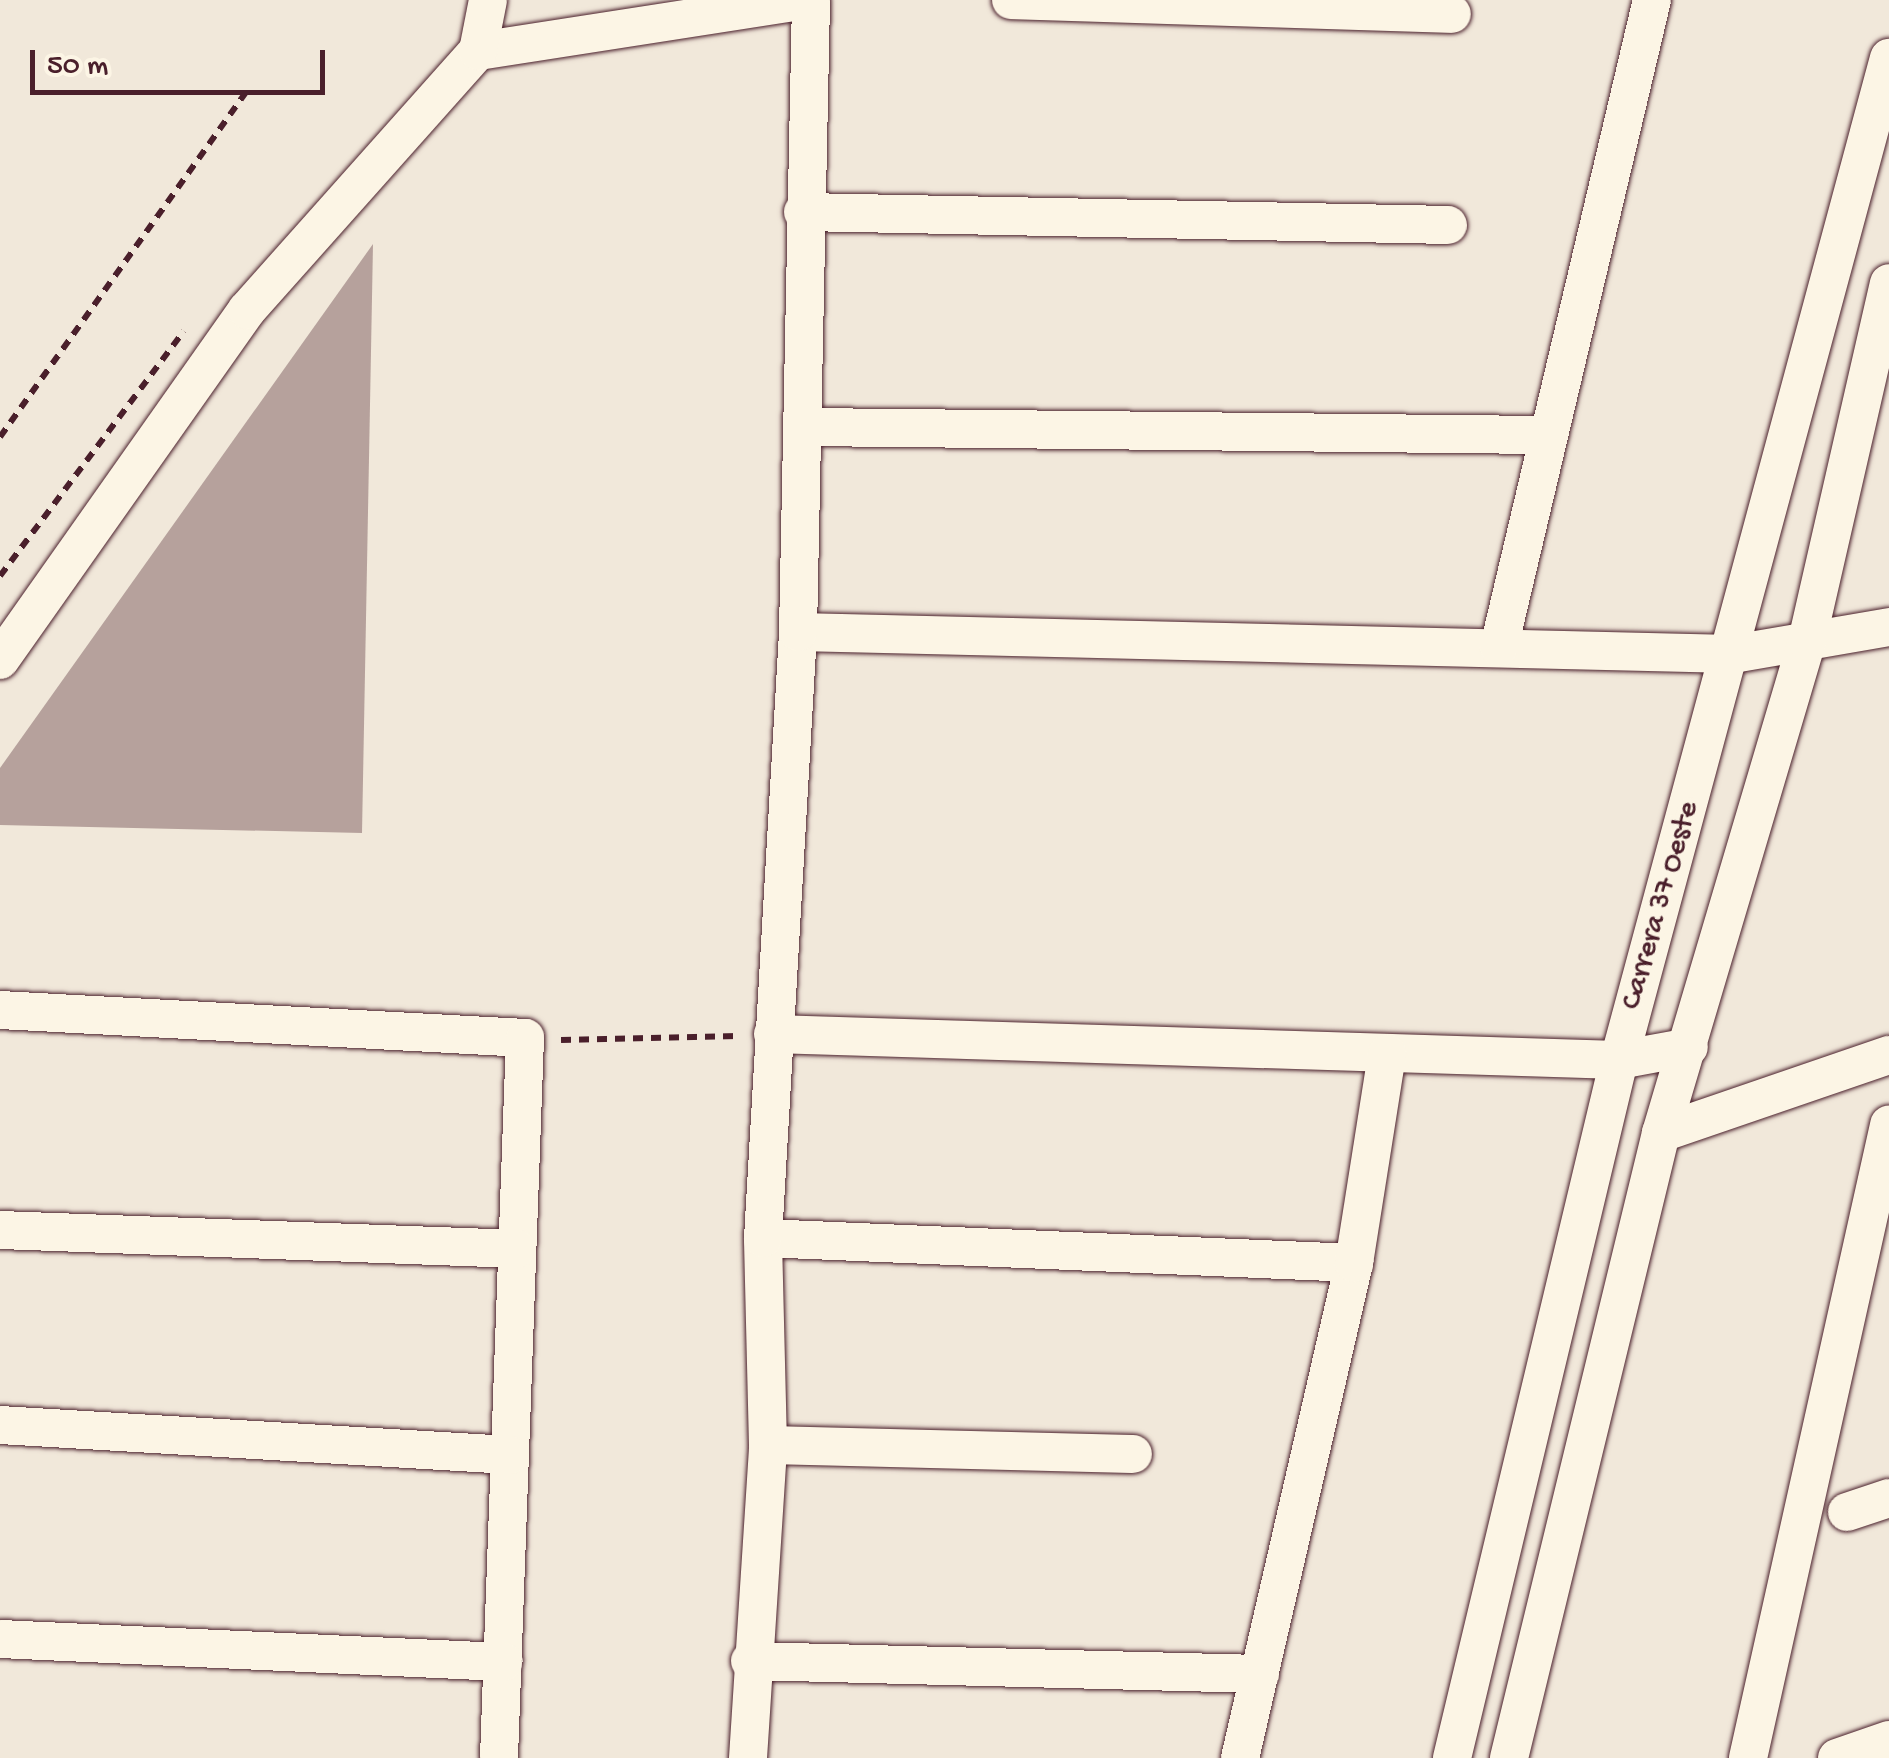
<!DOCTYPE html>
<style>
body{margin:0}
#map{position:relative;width:1889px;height:1758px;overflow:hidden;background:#f1e8da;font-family:"Gochi Hand",sans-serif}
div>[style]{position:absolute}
.water>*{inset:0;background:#b6a19c}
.path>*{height:6px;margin-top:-3px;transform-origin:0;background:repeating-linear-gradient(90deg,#4a1f2b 0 10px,transparent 0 18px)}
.roads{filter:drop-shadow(0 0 2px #4a1f2b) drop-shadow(0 0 2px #4a1f2b)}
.street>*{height:38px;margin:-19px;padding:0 19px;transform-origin:19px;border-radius:19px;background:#fcf5e5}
span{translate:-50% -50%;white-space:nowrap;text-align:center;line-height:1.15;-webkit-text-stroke:10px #fcf5e5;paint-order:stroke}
.street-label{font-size:30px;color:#4a1f2b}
.scale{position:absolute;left:30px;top:50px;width:295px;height:45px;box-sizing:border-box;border:5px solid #4a1f2b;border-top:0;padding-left:12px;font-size:30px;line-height:35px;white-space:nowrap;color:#4a1f2b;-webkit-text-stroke:8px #fcf5e5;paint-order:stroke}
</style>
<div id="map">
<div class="water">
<i style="clip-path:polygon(373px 244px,362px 833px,0 825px,0 768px)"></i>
</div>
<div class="path">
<i style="left:0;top:437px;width:425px;rotate:-54.5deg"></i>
<i style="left:0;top:576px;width:306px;rotate:-53.1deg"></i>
<i style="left:561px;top:1040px;width:177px;rotate:-1.3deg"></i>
</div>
<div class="roads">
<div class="street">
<i style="left:1011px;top:0;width:441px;rotate:1.8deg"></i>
<i style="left:478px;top:51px;width:335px;rotate:-8.8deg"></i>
<i style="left:803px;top:212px;width:645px;rotate:1.15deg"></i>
<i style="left:805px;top:427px;width:742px;rotate:0.62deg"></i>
<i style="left:798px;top:632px;width:935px;rotate:1.35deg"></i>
<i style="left:1733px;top:654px;width:158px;rotate:-9.8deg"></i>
<i style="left:1499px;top:647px;width:665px;rotate:-76.7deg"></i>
<i style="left:0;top:660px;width:428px;rotate:-54.8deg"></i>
<i style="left:247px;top:310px;width:347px;rotate:-48.3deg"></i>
<i style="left:478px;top:51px;width:52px;rotate:-78.9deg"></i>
<i style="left:0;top:1010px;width:526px;rotate:3.05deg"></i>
<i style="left:525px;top:1038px;width:720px;rotate:92.07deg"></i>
<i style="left:773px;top:1034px;width:846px;rotate:1.76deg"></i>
<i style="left:1619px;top:1060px;width:71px;rotate:-10.5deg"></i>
<i style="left:1661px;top:1133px;width:241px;rotate:-18.9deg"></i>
<i style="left:0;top:1230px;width:517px;rotate:2.1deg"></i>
<i style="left:763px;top:1238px;width:592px;rotate:2.42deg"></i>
<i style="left:0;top:1425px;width:511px;rotate:3.37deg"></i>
<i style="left:768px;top:1445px;width:365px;rotate:1.4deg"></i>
<i style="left:1847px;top:1512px;width:44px;rotate:-18.4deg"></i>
<i style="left:0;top:1639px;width:504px;rotate:2.62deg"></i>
<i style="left:750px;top:1661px;width:510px;rotate:1.46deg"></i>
<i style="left:748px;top:1758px;width:314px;rotate:-86.3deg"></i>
<i style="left:768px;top:1445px;width:207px;rotate:-91.4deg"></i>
<i style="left:763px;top:1238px;width:607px;rotate:-86.69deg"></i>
<i style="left:798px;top:632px;width:632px;rotate:-88.82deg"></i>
<i style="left:1240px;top:1758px;width:508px;rotate:-77.03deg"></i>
<i style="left:1354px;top:1263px;width:212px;rotate:-81deg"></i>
<i style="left:1452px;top:1758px;width:718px;rotate:-76.54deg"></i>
<i style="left:1619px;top:1060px;width:1038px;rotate:-74.92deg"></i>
<i style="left:1509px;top:1758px;width:643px;rotate:-76.33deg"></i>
<i style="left:1661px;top:1133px;width:513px;rotate:-73.47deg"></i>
<i style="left:1807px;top:641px;width:367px;rotate:-77.1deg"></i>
<i style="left:1748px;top:1758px;width:649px;rotate:-77.44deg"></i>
<i style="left:1837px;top:1758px;width:55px;rotate:-19.1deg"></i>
</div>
</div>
<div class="street-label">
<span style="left:1662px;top:906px;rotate:-74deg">Carrera 37 Oeste</span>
</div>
<div class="scale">50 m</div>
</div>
